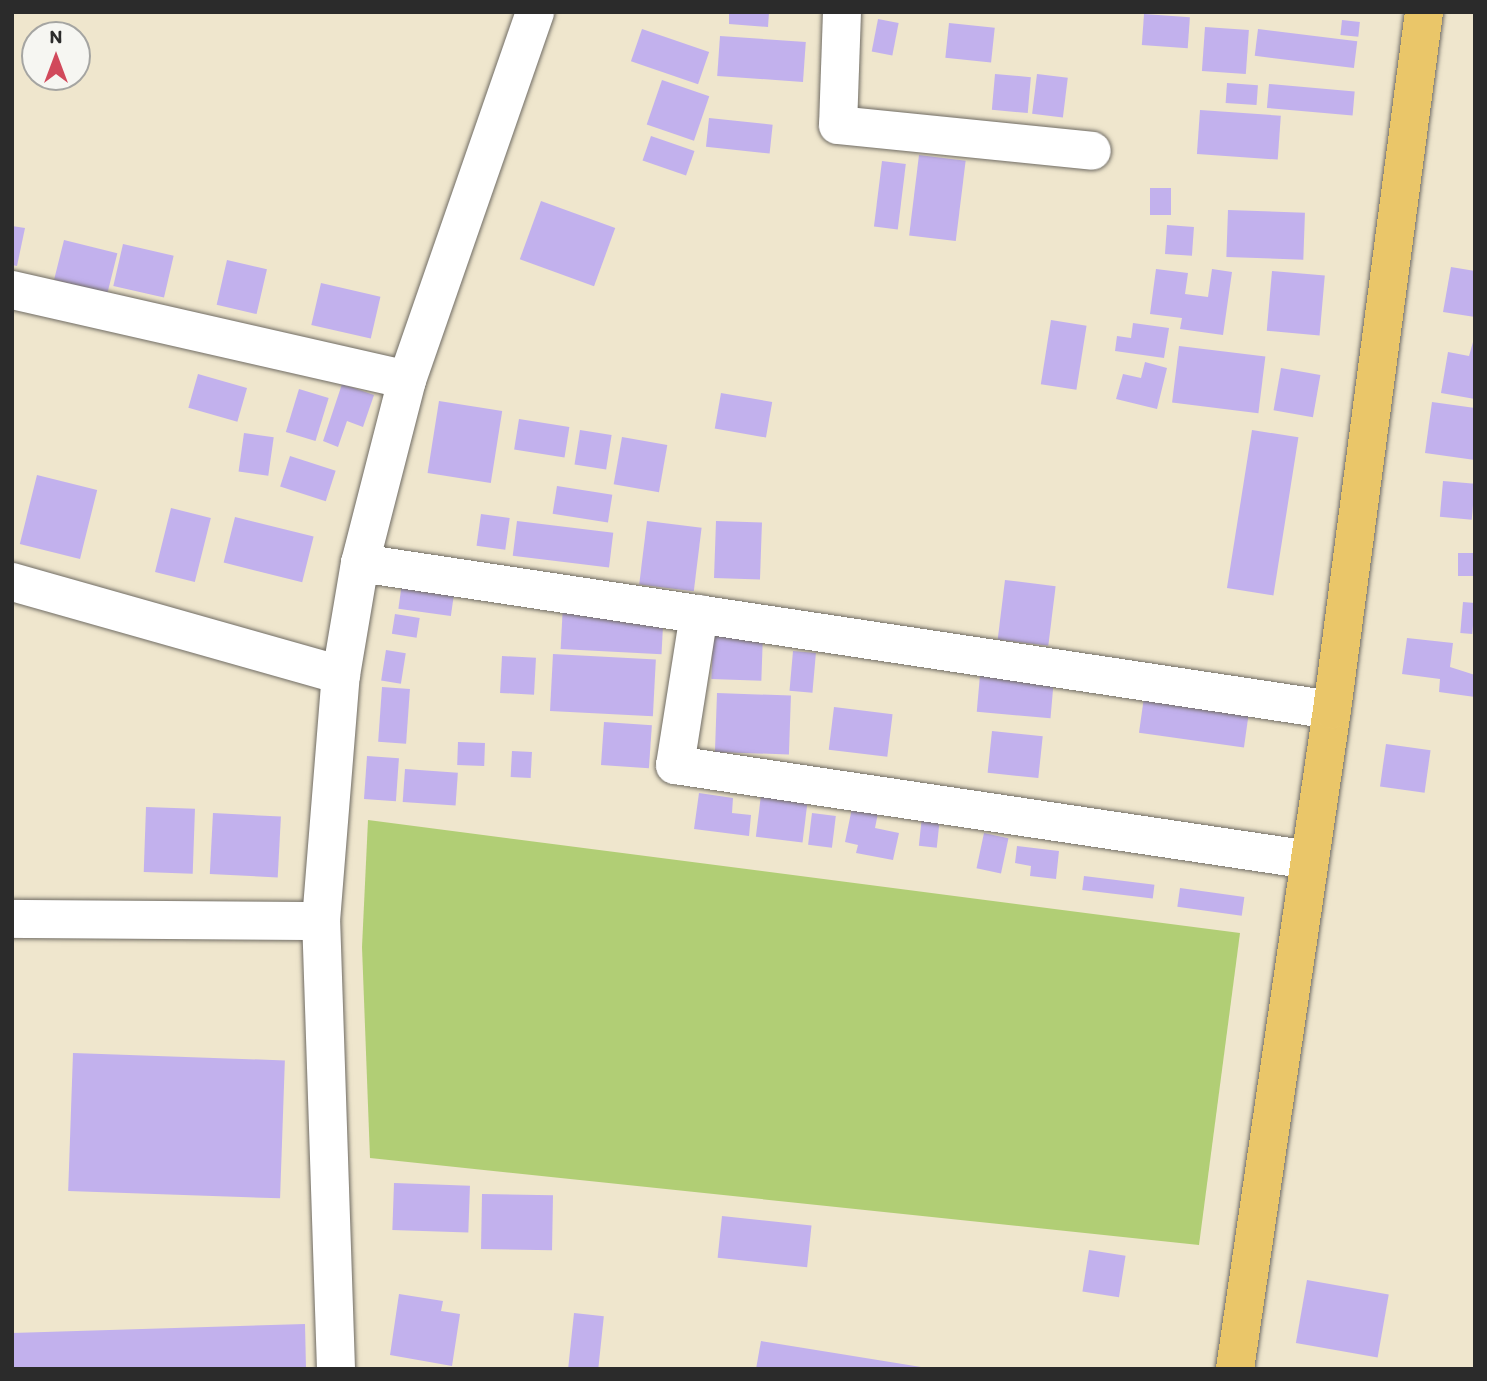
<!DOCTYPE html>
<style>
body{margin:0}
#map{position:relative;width:1487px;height:1381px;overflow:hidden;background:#efe6cd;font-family:Itim,sans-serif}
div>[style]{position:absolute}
.green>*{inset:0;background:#b1ce75}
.building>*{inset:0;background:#c2b1ed;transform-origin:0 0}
.roads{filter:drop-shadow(0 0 2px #706c64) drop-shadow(0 0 2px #706c64)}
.minor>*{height:38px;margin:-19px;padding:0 19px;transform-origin:19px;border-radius:19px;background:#fff}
.major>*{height:38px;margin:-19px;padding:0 19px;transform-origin:19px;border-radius:19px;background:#eac669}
span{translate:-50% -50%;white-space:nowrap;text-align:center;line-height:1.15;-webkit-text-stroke:6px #f6f6f2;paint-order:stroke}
.frame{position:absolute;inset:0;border:14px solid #2b2b2b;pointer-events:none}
.north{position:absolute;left:21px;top:21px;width:70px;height:70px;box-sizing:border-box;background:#f6f6f2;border:2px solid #a5a5a2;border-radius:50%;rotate:0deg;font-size:19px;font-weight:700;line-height:28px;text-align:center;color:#2b2b2b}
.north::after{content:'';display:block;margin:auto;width:24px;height:32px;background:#d1495b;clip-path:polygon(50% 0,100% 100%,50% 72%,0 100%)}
</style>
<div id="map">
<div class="green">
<i style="clip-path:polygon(368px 820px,1240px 933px,1199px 1245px,370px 1158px,362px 947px)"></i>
</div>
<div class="building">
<i style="clip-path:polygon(729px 12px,769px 12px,768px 27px,729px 24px)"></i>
<i style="left:1144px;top:14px;width:46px;height:31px;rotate:4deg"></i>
<i style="left:878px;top:19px;width:21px;height:33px;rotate:11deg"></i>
<i style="left:1342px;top:20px;width:18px;height:15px;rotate:6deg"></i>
<i style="left:949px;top:23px;width:46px;height:35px;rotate:6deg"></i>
<i style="left:1205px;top:27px;width:44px;height:44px;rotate:4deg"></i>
<i style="left:642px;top:29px;width:71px;height:34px;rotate:19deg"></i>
<i style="left:1258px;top:29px;width:100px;height:27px;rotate:7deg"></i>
<i style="left:720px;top:36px;width:86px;height:40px;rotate:4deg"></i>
<i style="left:995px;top:74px;width:36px;height:36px;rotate:5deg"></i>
<i style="left:1037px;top:74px;width:31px;height:40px;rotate:7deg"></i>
<i style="left:662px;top:80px;width:50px;height:47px;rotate:19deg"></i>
<i style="left:1227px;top:83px;width:31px;height:20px;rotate:4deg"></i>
<i style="left:1269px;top:84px;width:86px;height:24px;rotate:5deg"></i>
<i style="left:1200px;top:110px;width:81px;height:44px;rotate:4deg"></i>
<i style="left:709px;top:118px;width:64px;height:29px;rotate:6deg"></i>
<i style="left:651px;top:136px;width:46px;height:26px;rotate:19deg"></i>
<i style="left:919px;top:155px;width:47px;height:81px;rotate:7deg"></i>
<i style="left:882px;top:161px;width:24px;height:66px;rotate:7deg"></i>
<i style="left:1150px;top:188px;width:21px;height:27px"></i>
<i style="left:541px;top:201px;width:79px;height:62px;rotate:20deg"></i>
<i style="left:1228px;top:210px;width:77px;height:47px;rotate:2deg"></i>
<i style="left:1167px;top:225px;width:27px;height:29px;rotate:4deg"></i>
<i style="clip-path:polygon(12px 226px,25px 228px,17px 266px,12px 265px)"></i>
<i style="left:64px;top:240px;width:55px;height:41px;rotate:14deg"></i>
<i style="left:123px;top:244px;width:52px;height:43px;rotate:13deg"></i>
<i style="left:227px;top:260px;width:41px;height:46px;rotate:13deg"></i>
<i style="clip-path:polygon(1451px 267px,1475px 271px,1475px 317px,1443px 312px)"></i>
<i style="clip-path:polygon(1156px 269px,1188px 273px,1185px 294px,1208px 297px,1212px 269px,1232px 272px,1223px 335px,1180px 329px,1182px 318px,1150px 314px)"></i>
<i style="left:1272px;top:271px;width:53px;height:60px;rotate:5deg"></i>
<i style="left:321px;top:283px;width:61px;height:43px;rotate:13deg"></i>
<i style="left:1051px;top:320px;width:36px;height:65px;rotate:9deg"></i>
<i style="clip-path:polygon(1133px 323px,1169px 328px,1164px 358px,1115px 351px,1117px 336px,1131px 338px)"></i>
<i style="clip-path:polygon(1475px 335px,1475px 399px,1441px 393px,1448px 352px,1469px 356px)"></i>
<i style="left:1179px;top:346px;width:87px;height:57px;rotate:7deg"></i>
<i style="clip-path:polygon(1145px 362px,1167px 368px,1157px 409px,1116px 399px,1123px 374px,1141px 378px)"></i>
<i style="left:1281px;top:368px;width:40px;height:43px;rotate:10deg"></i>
<i style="left:198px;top:374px;width:51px;height:35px;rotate:16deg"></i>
<i style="clip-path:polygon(342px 384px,374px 395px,363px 427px,347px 421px,338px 447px,323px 441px)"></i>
<i style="left:299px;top:389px;width:31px;height:45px;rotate:17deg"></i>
<i style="left:721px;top:393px;width:52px;height:36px;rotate:10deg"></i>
<i style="left:439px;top:401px;width:64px;height:73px;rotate:9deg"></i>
<i style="clip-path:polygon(1432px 402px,1475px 408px,1475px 460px,1425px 453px)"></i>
<i style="left:519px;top:419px;width:51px;height:31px;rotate:9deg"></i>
<i style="left:580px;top:430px;width:32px;height:35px;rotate:9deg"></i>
<i style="left:1252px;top:430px;width:47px;height:160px;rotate:9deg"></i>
<i style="left:244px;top:433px;width:30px;height:39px;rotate:8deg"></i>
<i style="left:622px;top:437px;width:46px;height:48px;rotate:10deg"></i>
<i style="left:290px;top:456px;width:48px;height:32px;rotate:18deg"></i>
<i style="left:37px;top:475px;width:62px;height:71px;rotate:14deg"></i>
<i style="left:1443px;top:481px;width:32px;height:36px;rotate:5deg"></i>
<i style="left:557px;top:486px;width:56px;height:28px;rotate:9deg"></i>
<i style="left:171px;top:508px;width:41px;height:66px;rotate:14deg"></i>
<i style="left:481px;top:514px;width:29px;height:32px;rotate:8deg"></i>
<i style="left:235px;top:517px;width:81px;height:47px;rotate:14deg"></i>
<i style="left:517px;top:521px;width:97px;height:35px;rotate:7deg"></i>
<i style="left:647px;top:521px;width:55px;height:64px;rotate:7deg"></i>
<i style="left:716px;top:521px;width:46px;height:57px;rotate:2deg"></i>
<i style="left:1458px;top:553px;width:17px;height:23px"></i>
<i style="left:1005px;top:580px;width:51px;height:60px;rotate:7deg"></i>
<i style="left:402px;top:583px;width:53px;height:26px;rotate:8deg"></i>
<i style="left:1463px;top:602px;width:12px;height:31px;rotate:5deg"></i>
<i style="left:563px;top:604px;width:101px;height:45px;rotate:3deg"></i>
<i style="left:395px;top:614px;width:25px;height:20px;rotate:9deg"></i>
<i style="left:713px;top:632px;width:50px;height:47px;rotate:2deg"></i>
<i style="clip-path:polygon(1407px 638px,1453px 643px,1450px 667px,1475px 675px,1475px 697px,1439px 692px,1440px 679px,1402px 674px)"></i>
<i style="left:386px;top:650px;width:20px;height:31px;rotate:9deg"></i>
<i style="left:793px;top:651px;width:23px;height:40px;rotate:5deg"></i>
<i style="left:553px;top:654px;width:103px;height:57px;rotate:3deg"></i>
<i style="left:502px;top:656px;width:34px;height:37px;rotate:3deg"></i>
<i style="left:980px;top:675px;width:74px;height:37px;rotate:5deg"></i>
<i style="left:382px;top:687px;width:28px;height:55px;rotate:4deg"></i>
<i style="left:717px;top:693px;width:74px;height:59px;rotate:2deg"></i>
<i style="left:1144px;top:697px;width:106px;height:36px;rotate:8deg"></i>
<i style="left:834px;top:707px;width:59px;height:43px;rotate:7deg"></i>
<i style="left:604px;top:722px;width:48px;height:43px;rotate:4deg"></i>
<i style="left:992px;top:731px;width:51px;height:42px;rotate:6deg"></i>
<i style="left:458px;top:742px;width:27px;height:23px;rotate:2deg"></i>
<i style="left:1386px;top:744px;width:45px;height:43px;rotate:8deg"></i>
<i style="left:512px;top:751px;width:20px;height:26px;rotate:3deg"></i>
<i style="left:367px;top:756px;width:32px;height:43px;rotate:4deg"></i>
<i style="left:405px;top:769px;width:53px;height:33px;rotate:4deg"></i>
<i style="clip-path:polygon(699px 793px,733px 798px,732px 813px,751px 815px,749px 836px,694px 829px)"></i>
<i style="left:761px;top:795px;width:47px;height:42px;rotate:7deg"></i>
<i style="left:146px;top:807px;width:49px;height:65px;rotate:2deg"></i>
<i style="clip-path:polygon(852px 808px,878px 813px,875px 828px,899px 833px,893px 860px,856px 853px,858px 845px,845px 842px)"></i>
<i style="left:213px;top:813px;width:68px;height:61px;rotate:3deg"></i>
<i style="left:812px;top:813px;width:24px;height:32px;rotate:7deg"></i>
<i style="left:922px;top:816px;width:18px;height:30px;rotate:6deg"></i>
<i style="left:984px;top:833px;width:25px;height:36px;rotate:12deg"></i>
<i style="clip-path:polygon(1017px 846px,1059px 851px,1056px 879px,1030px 876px,1031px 866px,1015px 863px)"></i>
<i style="left:1084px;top:876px;width:71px;height:14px;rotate:7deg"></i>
<i style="left:1180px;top:888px;width:65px;height:19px;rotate:8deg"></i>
<i style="left:73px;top:1053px;width:212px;height:138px;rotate:2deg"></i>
<i style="left:394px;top:1183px;width:76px;height:47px;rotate:2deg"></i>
<i style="left:482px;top:1194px;width:71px;height:55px;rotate:1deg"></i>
<i style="left:722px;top:1216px;width:90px;height:42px;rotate:6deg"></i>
<i style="left:1089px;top:1250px;width:37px;height:42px;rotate:9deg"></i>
<i style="left:1307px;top:1280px;width:83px;height:64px;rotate:10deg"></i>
<i style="clip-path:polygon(399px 1294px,443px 1301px,441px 1311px,460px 1314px,452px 1366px,390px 1355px)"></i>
<i style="left:574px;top:1313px;width:30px;height:56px;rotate:6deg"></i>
<i style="clip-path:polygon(305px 1324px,306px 1369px,12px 1369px,12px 1333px)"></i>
<i style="clip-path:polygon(761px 1341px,921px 1367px,921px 1369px,756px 1369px)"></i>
</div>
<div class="roads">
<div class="minor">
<i style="left:842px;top:12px;width:113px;rotate:92deg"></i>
<i style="left:838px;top:125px;width:255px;rotate:5.8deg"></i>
<i style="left:12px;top:290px;width:405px;rotate:12.8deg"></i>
<i style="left:360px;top:563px;width:983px;rotate:8.6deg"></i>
<i style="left:12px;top:582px;width:342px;rotate:15.8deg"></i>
<i style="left:699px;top:614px;width:153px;rotate:99deg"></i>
<i style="left:675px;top:765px;width:642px;rotate:8.51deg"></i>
<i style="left:12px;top:919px;width:309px;rotate:0.4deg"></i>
<i style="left:336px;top:1369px;width:448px;rotate:-91.9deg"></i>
<i style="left:321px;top:921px;width:247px;rotate:-85.4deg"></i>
<i style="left:341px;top:675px;width:114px;rotate:-80.4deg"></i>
<i style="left:360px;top:563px;width:189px;rotate:-75.6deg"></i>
<i style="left:407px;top:380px;width:390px;rotate:-70.8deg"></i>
</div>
<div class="major">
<i style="left:1235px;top:1369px;width:666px;rotate:-81.63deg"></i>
<i style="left:1332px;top:710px;width:704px;rotate:-82.49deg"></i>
</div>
</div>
<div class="frame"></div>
<div class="north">N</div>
</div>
